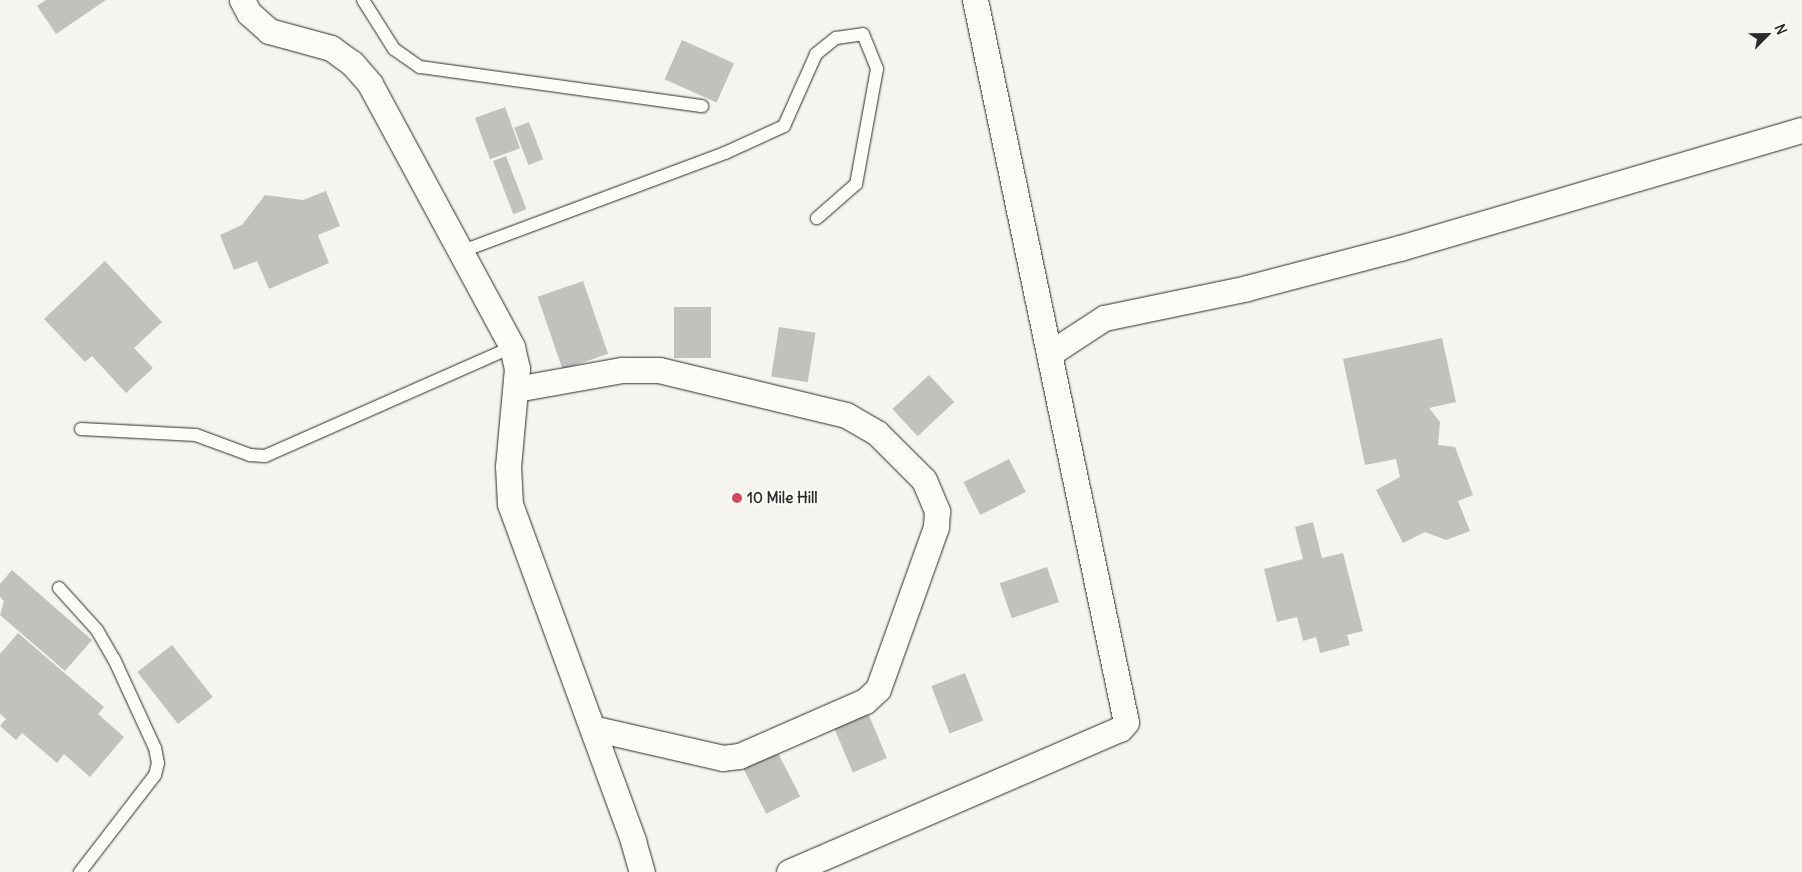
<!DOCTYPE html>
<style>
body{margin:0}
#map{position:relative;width:1802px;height:872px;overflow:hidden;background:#f5f4ef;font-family:Delius,sans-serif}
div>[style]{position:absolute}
.building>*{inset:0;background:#c2c1be;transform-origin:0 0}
.roads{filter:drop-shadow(0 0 1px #2b2b2b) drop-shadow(0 0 1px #2b2b2b)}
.service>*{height:12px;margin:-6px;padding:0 6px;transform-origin:6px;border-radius:6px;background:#fdfcf7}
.minor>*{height:25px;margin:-12.5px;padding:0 12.5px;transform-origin:12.5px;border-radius:12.5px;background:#fdfcf7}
.dots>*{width:14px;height:14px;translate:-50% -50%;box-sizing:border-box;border:2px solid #fdfcf7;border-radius:50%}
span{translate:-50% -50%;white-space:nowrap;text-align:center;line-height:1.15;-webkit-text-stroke:4px #fdfcf7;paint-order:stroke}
.poi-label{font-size:15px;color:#2b2b2b;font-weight:700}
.left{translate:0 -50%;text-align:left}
.north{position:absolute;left:1742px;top:10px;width:50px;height:50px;-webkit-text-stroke:4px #fdfcf7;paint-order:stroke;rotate:67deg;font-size:14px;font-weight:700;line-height:20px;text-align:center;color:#2b2b2b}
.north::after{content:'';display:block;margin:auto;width:18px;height:22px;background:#2b2b2b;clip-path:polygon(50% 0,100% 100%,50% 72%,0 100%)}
</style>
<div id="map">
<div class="building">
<i style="clip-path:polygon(46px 0,106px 0,56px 34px,37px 6px)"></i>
<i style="left:682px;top:40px;width:57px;height:43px;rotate:24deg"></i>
<i style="left:505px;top:107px;width:44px;height:32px;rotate:70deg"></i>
<i style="left:529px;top:122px;width:40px;height:16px;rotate:69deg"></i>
<i style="left:506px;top:156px;width:57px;height:14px;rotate:69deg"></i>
<i style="clip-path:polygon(326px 191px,340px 226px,318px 235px,329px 263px,269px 289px,257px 261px,234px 270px,220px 235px,242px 225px,265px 195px,303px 200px)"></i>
<i style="clip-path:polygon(105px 261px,162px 322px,134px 348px,153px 368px,126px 393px,92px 356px,85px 362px,44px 319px)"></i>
<i style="left:583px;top:281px;width:77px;height:48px;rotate:71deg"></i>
<i style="left:674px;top:307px;width:37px;height:51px"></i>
<i style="left:779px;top:327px;width:37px;height:50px;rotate:9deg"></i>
<i style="clip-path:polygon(1442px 338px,1456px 402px,1429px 408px,1440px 422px,1438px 445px,1455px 447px,1473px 495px,1458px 501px,1470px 531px,1446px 540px,1425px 532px,1403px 543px,1376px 490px,1400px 477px,1396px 459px,1365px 465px,1343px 359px)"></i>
<i style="left:929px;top:375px;width:37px;height:50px;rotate:47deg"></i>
<i style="left:1009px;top:459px;width:37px;height:51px;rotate:63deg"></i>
<i style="clip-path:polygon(1313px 522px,1322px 558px,1343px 553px,1363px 631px,1347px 635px,1350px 645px,1320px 653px,1316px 637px,1303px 641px,1297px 617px,1277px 622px,1264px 569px,1303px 559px,1295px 527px)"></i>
<i style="left:1047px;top:567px;width:37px;height:50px;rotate:71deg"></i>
<i style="clip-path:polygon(12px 570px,92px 640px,65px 671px,0 615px,4px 601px,0 597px,0 584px)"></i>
<i style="clip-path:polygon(18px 633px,104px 707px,98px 714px,124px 737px,90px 777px,64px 754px,57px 763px,22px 733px,16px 740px,0 726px,6px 719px,0 714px,0 654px)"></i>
<i style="left:172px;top:645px;width:66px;height:44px;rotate:52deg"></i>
<i style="left:965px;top:673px;width:51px;height:36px;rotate:69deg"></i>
<i style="left:867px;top:711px;width:51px;height:37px;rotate:67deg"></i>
<i style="left:777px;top:751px;width:51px;height:38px;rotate:63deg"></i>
</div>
<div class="roads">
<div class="service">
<i style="left:363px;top:0;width:58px;rotate:57.7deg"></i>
<i style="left:394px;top:49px;width:32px;rotate:35deg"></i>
<i style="left:420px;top:67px;width:285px;rotate:7.9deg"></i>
<i style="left:460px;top:252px;width:283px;rotate:-20.5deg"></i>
<i style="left:725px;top:153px;width:65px;rotate:-24.6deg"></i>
<i style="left:784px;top:126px;width:79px;rotate:-66deg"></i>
<i style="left:816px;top:54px;width:26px;rotate:-39deg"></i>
<i style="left:836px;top:38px;width:27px;rotate:-8deg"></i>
<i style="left:863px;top:34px;width:38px;rotate:68deg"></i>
<i style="left:877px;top:69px;width:117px;rotate:100.3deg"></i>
<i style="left:856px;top:184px;width:52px;rotate:138.9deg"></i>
<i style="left:81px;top:429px;width:115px;rotate:3deg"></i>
<i style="left:196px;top:435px;width:58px;rotate:20.3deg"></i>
<i style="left:250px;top:455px;width:15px;rotate:4deg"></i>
<i style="left:265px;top:456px;width:270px;rotate:-23.8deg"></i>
<i style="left:59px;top:588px;width:57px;rotate:47.9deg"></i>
<i style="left:97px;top:630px;width:34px;rotate:60deg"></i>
<i style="left:114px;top:659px;width:98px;rotate:65.3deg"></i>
<i style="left:155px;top:748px;width:15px;rotate:79deg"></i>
<i style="left:158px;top:763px;width:12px;rotate:104deg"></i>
<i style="left:155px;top:775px;width:123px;rotate:127.7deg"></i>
</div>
<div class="minor">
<i style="left:242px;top:0;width:15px;rotate:62deg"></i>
<i style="left:249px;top:13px;width:27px;rotate:42deg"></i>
<i style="left:269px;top:31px;width:64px;rotate:15.3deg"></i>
<i style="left:331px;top:48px;width:26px;rotate:36deg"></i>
<i style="left:352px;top:63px;width:28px;rotate:49deg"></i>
<i style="left:370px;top:84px;width:299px;rotate:61.6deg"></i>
<i style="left:512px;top:347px;width:22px;rotate:77deg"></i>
<i style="left:517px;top:368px;width:98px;rotate:95.2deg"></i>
<i style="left:508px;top:466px;width:38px;rotate:87deg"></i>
<i style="left:510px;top:504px;width:359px;rotate:69.9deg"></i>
<i style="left:633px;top:841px;width:32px;rotate:74deg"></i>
<i style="left:1049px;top:354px;width:66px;rotate:-33.2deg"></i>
<i style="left:1104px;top:318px;width:146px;rotate:-11.8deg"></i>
<i style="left:1247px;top:288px;width:158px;rotate:-14.7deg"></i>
<i style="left:1400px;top:248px;width:419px;rotate:-16.4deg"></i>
<i style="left:516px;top:389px;width:108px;rotate:-10.2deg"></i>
<i style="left:622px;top:370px;width:37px"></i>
<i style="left:659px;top:370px;width:192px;rotate:13.5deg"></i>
<i style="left:846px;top:415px;width:36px;rotate:30deg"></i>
<i style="left:877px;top:433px;width:66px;rotate:45deg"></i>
<i style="left:924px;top:480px;width:34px;rotate:67deg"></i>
<i style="left:937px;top:511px;width:16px;rotate:94deg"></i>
<i style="left:936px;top:527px;width:172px;rotate:109.7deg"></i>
<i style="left:878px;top:689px;width:18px;rotate:137deg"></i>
<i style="left:865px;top:701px;width:137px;rotate:156.4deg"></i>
<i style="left:739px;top:756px;width:16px;rotate:173deg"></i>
<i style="left:723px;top:758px;width:134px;rotate:-167.1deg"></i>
<i style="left:789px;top:872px;width:361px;rotate:-23.4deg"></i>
<i style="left:1120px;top:729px;width:9px;rotate:-49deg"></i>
<i style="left:1126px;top:722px;width:738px;rotate:-101.81deg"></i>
</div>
</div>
<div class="dots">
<i style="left:737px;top:498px;background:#d1495b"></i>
</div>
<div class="poi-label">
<span class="left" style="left:747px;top:498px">10 Mile Hill</span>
</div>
<div class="north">N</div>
</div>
